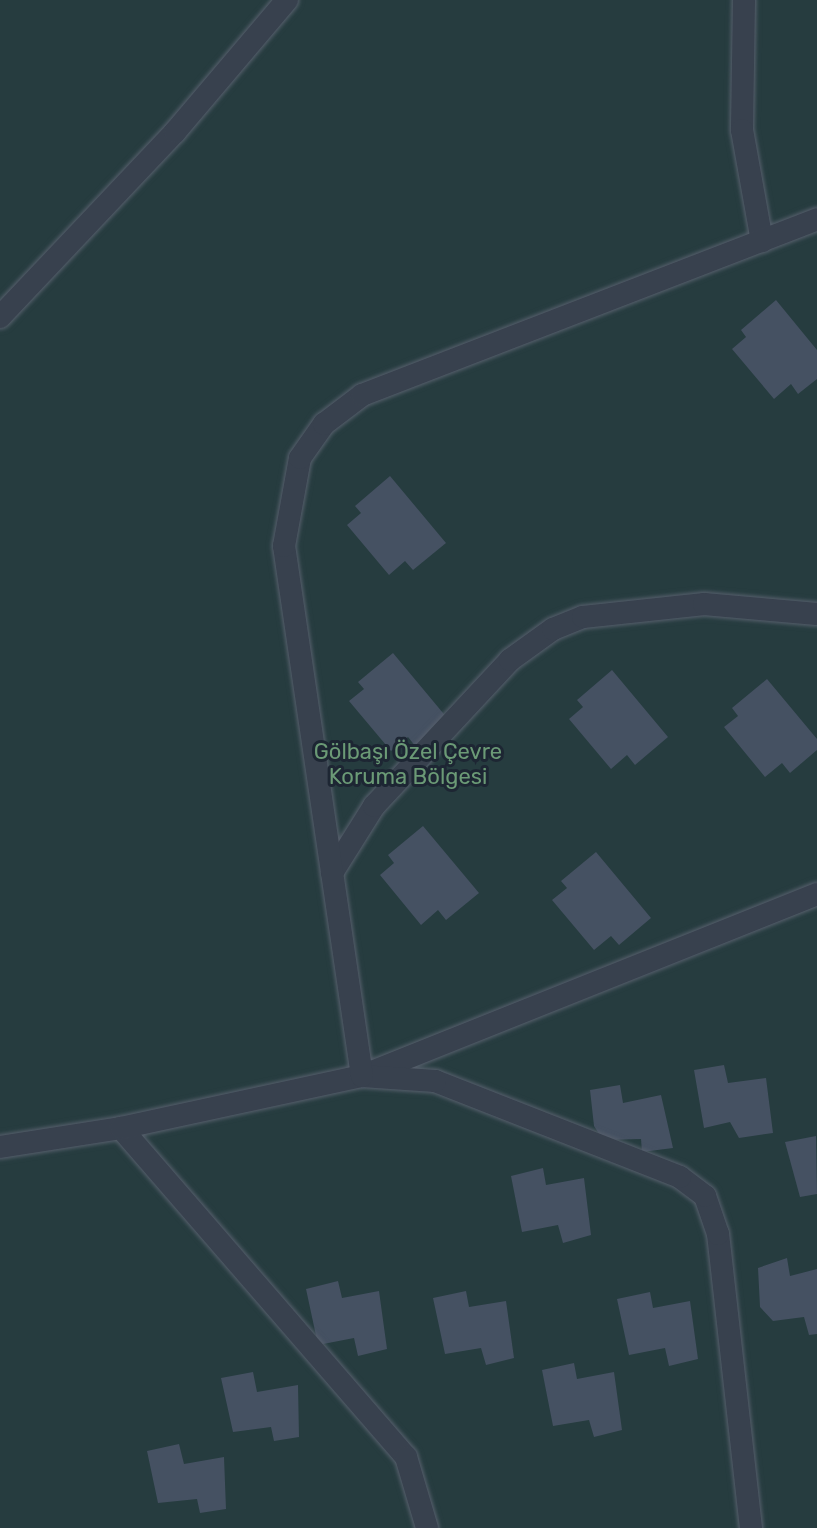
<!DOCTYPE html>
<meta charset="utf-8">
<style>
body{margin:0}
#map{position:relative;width:817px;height:1528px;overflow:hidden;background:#242f3e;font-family:Rubik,sans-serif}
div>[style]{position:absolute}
.green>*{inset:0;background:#263c3f;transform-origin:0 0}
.building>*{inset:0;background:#455162}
.roads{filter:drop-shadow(0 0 2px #565f6c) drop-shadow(0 0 2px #565f6c)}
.street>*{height:22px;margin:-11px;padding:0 11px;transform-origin:11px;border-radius:11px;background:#38414e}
span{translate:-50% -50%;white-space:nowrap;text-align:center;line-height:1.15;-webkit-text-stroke:6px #1d2633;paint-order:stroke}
.park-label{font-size:22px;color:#6b9a76}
</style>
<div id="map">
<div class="green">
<i style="left:0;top:0;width:817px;height:1528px"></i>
</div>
<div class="building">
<i style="clip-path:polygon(776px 300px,817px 350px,817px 379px,798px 394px,791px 384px,774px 399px,732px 349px,746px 337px,741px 330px)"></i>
<i style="clip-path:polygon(390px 476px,446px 543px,413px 570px,405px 561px,389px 575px,347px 525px,361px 513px,355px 506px)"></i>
<i style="clip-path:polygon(393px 653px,448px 719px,416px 747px,408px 737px,391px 751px,349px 701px,364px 689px,358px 682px)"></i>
<i style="clip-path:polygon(612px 670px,668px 737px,635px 765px,627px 755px,611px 769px,569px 719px,583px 707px,577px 700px)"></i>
<i style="clip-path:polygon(767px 679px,817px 739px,817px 750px,790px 773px,782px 763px,765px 777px,724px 727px,738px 716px,732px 708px)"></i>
<i style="clip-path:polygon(423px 826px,479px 893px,446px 920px,438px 910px,421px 925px,380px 875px,394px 863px,388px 855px)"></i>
<i style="clip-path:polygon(596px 852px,651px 918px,619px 945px,611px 936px,594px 950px,552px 900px,567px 888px,561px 881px)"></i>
<i style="clip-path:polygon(724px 1065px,728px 1083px,766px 1078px,773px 1133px,739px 1138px,730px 1122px,704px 1128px,694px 1070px)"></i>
<i style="clip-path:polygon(620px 1085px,623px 1103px,661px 1095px,673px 1148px,642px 1152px,641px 1139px,603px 1140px,594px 1126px,590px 1090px)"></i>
<i style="clip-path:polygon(816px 1136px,817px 1194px,800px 1197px,785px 1142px)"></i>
<i style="clip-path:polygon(543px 1168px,546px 1185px,584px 1178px,591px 1235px,563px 1243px,558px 1225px,522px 1232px,511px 1176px)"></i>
<i style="clip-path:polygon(787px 1258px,790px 1276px,817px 1269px,817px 1334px,809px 1335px,804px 1317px,773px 1321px,760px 1307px,758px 1268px)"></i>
<i style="clip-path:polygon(338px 1281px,342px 1298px,379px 1291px,387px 1349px,358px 1356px,354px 1338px,318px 1345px,306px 1289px)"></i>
<i style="clip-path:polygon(466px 1291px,469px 1307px,506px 1301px,514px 1358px,486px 1365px,481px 1348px,445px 1354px,433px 1298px)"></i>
<i style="clip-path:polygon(650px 1292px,653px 1308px,690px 1301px,698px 1359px,669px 1366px,665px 1348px,629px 1355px,617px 1299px)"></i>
<i style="clip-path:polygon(574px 1363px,577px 1379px,614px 1372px,622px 1430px,594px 1437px,589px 1420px,553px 1426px,542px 1370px)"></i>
<i style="clip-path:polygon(253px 1372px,257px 1392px,298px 1385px,299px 1437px,274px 1441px,271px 1427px,233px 1432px,221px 1378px)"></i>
<i style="clip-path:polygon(179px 1444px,184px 1464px,224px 1457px,226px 1509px,200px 1513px,197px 1499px,158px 1503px,147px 1451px)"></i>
</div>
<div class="roads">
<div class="street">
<i style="left:744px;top:0;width:130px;rotate:90.9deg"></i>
<i style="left:742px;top:130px;width:113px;rotate:79.8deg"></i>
<i style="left:0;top:317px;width:255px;rotate:-46.6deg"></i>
<i style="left:175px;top:132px;width:173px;rotate:-49.7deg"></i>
<i style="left:332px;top:873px;width:79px;rotate:-57.9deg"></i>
<i style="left:374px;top:806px;width:200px;rotate:-47deg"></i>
<i style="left:510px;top:660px;width:53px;rotate:-35.8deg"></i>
<i style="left:553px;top:629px;width:32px;rotate:-22deg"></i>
<i style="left:583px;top:617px;width:122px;rotate:-6.1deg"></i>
<i style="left:704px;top:604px;width:113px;rotate:5.1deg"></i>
<i style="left:121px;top:1128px;width:435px;rotate:49.1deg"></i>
<i style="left:406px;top:1457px;width:74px;rotate:73.5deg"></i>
<i style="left:0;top:1147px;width:122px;rotate:-8.9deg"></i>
<i style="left:121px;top:1128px;width:247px;rotate:-12.2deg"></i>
<i style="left:362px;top:1076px;width:490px;rotate:-21.8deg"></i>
<i style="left:751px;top:1528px;width:296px;rotate:-96.4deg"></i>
<i style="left:718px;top:1234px;width:40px;rotate:-108.9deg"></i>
<i style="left:705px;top:1196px;width:31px;rotate:-143deg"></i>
<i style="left:680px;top:1177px;width:263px;rotate:-158.6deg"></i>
<i style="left:435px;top:1081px;width:73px;rotate:-176.1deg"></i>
<i style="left:362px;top:1076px;width:536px;rotate:-98.37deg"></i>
<i style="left:284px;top:546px;width:89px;rotate:-79.7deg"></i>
<i style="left:300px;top:458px;width:42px;rotate:-54.8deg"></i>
<i style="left:324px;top:424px;width:48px;rotate:-37.3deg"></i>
<i style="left:362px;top:395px;width:488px;rotate:-21.1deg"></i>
</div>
</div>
<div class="park-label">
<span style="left:408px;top:764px">Gölbaşı Özel Çevre<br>Koruma Bölgesi</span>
</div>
</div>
